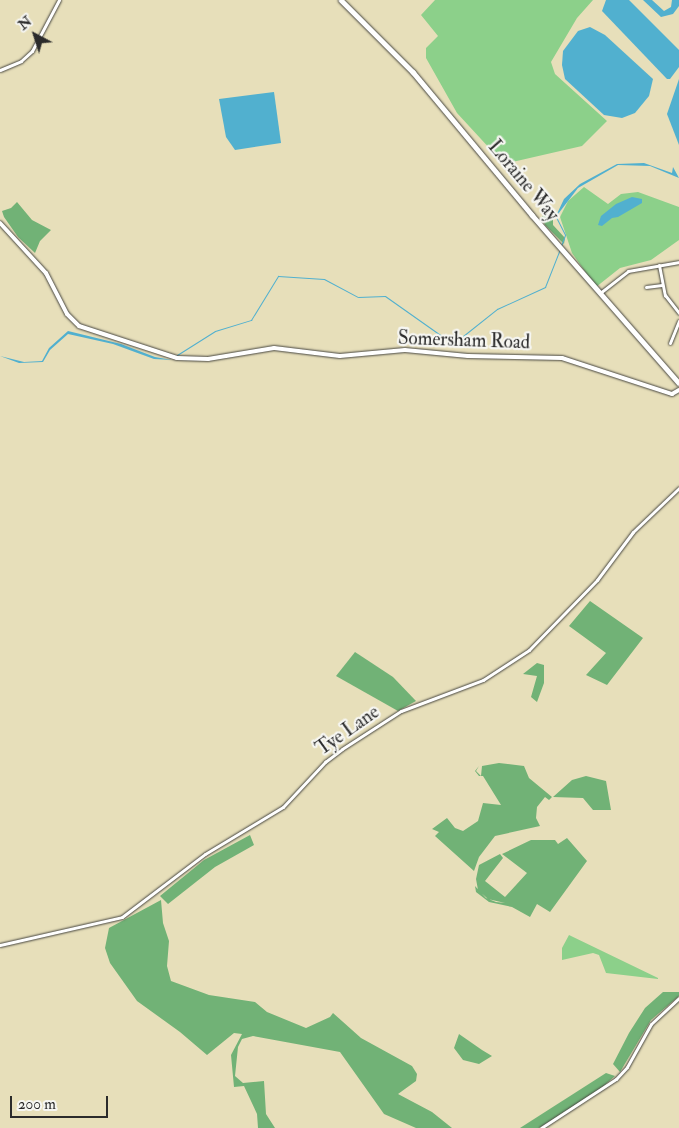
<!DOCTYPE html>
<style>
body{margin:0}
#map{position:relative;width:679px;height:1128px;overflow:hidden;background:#e7dfba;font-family:"IM FELL Double Pica",serif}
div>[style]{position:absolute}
.green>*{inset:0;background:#8cd08a}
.forest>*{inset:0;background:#71b276}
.water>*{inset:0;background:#51b0cf}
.stream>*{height:1px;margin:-0.5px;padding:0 0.5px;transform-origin:0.5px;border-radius:0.5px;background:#51b0cf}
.roads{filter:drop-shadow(0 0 1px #474640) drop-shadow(0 0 1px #474640)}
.minor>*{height:3px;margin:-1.5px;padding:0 1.5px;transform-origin:1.5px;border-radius:1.5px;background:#fff}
.tertiary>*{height:4px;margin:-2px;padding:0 2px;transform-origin:2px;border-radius:2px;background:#fff}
.secondary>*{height:4.5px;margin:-2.25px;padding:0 2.25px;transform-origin:2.25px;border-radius:2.25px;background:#fff}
span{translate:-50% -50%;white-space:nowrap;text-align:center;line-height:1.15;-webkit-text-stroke:4.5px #f6f6f2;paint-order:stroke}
.street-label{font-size:19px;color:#2b2b2b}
.north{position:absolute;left:10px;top:10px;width:50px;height:50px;-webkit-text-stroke:4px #f6f6f2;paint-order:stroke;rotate:320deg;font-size:14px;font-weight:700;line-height:20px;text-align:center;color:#2b2b2b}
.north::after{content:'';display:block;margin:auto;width:18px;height:22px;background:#2b2b2b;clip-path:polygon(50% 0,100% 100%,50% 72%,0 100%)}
.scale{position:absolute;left:10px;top:1096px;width:98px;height:22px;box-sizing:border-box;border:2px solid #2b2b2b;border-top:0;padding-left:6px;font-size:15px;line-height:18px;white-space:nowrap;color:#2b2b2b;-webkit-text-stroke:4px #f6f6f2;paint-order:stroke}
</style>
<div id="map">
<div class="green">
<i style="clip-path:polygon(435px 0,593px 0,577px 18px,551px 62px,555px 74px,607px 121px,582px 146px,504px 164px,457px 113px,426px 58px,426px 48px,438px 36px,421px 15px)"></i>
<i style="clip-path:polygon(584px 187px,608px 204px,621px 194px,638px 192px,679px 207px,679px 240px,651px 260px,620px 268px,596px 287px,572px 253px,560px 217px,568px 201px)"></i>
<i style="clip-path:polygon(569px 935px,658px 978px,658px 979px,606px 973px,599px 955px,593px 953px,562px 960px,562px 948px)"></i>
</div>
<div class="forest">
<i style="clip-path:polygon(17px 202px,32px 220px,51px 230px,40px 241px,35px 253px,18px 237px,4px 217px,2px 211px,11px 208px)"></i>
<i style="clip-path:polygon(546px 211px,553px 213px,553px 225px,565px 238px,564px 244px,545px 225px,542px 217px)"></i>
<i style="clip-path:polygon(590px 601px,643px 638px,607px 685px,586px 675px,606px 653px,569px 626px)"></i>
<i style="clip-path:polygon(355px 652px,393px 677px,416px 701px,398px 711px,336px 676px)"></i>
<i style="clip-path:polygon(537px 663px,544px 665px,544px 683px,537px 702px,531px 697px,537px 676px,523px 674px)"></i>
<i style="clip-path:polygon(499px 763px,524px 766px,529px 778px,552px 797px,549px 800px,545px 797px,537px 807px,536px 818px,540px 826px,495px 836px,479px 857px,474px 871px,435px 836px,439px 832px,432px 829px,447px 818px,455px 828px,463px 831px,478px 821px,483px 803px,501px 805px,483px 776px,479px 776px,475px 771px,479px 766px,476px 771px,481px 776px,482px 766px)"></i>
<i style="clip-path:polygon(586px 776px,606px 781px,611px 810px,593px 810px,583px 798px,553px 797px,572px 780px)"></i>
<i style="clip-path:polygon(250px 835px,254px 845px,215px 867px,168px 904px,160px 896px,204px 860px)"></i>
<i style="clip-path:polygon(567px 838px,587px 861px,550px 912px,537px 904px,530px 917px,512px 907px,489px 902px,476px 892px,475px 886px,486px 898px,496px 902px,505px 903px,488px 899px,478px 890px,476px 879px,479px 865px,500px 854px,503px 858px,485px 881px,505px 897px,527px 873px,502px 854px,531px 840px,555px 840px,558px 844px)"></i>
<i style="clip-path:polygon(161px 900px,163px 923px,169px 941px,167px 966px,171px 981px,209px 995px,255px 1002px,267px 1012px,306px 1028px,330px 1017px,333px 1013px,361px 1038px,412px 1066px,417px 1074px,416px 1081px,398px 1094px,432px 1112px,452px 1128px,416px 1128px,384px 1114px,340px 1052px,253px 1036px,242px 1039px,238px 1047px,235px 1076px,243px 1083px,264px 1081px,266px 1114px,275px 1128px,258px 1128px,257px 1114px,244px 1086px,234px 1087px,231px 1055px,242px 1034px,234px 1033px,207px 1055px,180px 1032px,137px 1001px,110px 963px,105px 948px,109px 928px)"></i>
<i style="clip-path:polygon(663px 992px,679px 992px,679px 996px,651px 1020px,620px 1072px,613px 1064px,629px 1033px,645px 1008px)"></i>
<i style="clip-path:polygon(459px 1034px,482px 1050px,492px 1056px,479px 1064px,463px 1060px,454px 1048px)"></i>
<i style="clip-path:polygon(606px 1073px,615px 1076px,599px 1090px,539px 1128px,520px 1128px)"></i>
</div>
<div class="water">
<i style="clip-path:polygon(606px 0,629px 0,679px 50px,679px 67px,670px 79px,667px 79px,602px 11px)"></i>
<i style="clip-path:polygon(643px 0,652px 0,664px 11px,671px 7px,672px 0,679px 0,679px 6px,673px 14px,661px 17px)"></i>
<i style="clip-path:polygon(590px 27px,605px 35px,653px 79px,649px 96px,635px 113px,622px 118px,604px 115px,565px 79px,562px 65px,563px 51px,578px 31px)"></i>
<i style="clip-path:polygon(679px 79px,679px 145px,667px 114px)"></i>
<i style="clip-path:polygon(274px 92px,281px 143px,235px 150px,226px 137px,219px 99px)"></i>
<i style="clip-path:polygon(644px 163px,672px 173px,673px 167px,679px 178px,650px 166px,618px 165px,578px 188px,555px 218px,564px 199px,580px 184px,617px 164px)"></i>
<i style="clip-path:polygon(632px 197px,642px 199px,642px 203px,618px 217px,612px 218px,602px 226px,598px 225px,601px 216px,616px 204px)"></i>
<i style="clip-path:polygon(68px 331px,121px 344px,155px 357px,172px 360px,154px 359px,113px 344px,68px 334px,50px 350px,43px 362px,19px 363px,0 356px,24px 362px,42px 361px,49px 348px)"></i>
</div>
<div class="stream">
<i style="left:556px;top:217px;width:20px;rotate:63deg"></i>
<i style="left:565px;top:235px;width:12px;rotate:110deg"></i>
<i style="left:177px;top:355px;width:45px;rotate:-32.3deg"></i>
<i style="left:215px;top:331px;width:38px;rotate:-17deg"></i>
<i style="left:251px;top:320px;width:52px;rotate:-58.5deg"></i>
<i style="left:278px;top:276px;width:46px;rotate:3.7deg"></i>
<i style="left:324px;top:279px;width:38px;rotate:28deg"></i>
<i style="left:358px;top:297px;width:27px;rotate:-2deg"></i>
<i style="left:385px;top:296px;width:75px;rotate:35.2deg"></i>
<i style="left:446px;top:339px;width:12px;rotate:5deg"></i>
<i style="left:458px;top:340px;width:50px;rotate:-38.5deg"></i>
<i style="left:497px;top:309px;width:53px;rotate:-24.6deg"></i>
<i style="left:545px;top:287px;width:41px;rotate:-68.5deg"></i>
</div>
<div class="roads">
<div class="minor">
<i style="left:0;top:70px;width:23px;rotate:-23deg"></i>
<i style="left:21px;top:61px;width:15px;rotate:-42deg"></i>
<i style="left:32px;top:51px;width:58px;rotate:-62.1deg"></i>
<i style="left:659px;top:265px;width:31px;rotate:79deg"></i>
<i style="left:665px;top:295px;width:23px;rotate:52deg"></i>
<i style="left:646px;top:287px;width:16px;rotate:-7deg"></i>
<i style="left:600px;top:293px;width:36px;rotate:-38deg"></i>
<i style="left:628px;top:271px;width:52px;rotate:-10deg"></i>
<i style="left:670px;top:343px;width:24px;rotate:-68deg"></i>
<i style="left:0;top:945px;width:125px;rotate:-12.9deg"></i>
<i style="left:122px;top:917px;width:104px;rotate:-37.2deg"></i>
<i style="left:205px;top:854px;width:91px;rotate:-31.1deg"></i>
<i style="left:283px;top:807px;width:62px;rotate:-47deg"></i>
<i style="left:325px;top:762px;width:21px;rotate:-37deg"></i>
<i style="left:342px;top:749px;width:70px;rotate:-32.8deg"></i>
<i style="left:401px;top:711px;width:88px;rotate:-20.7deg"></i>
<i style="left:483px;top:680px;width:55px;rotate:-33.1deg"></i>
<i style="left:529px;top:650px;width:98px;rotate:-45.8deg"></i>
<i style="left:597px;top:580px;width:60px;rotate:-53.1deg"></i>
<i style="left:633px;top:532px;width:64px;rotate:-43.7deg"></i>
<i style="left:541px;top:1128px;width:90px;rotate:-33.2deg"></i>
<i style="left:616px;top:1079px;width:16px;rotate:-47deg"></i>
<i style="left:627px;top:1067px;width:49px;rotate:-60.8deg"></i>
<i style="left:651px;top:1024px;width:38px;rotate:-43deg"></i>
</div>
<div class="tertiary">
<i style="left:0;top:223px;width:68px;rotate:47.4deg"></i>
<i style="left:46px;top:273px;width:46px;rotate:62.9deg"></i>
<i style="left:67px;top:314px;width:17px;rotate:45deg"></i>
<i style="left:79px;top:326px;width:103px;rotate:18.1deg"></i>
<i style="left:177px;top:358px;width:31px;rotate:2deg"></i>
<i style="left:208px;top:359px;width:67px;rotate:-9.5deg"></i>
<i style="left:274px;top:348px;width:66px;rotate:6.9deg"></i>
<i style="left:340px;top:356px;width:65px;rotate:-5.3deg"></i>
<i style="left:405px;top:350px;width:63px;rotate:5.4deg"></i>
<i style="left:468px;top:356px;width:94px;rotate:1.2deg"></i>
<i style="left:562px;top:358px;width:116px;rotate:18.1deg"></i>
<i style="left:672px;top:394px;width:8px;rotate:-30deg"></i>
</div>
<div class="secondary">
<i style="left:341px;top:0;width:102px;rotate:45deg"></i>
<i style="left:413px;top:72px;width:186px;rotate:50.2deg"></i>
<i style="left:532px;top:215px;width:223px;rotate:48.8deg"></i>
</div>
</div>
<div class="street-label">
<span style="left:523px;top:181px;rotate:50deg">Loraine Way</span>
<span style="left:464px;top:341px;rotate:2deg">Somersham Road</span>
<span style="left:348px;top:731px;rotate:-35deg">Tye Lane</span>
</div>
<div class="north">N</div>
<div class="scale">200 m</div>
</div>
